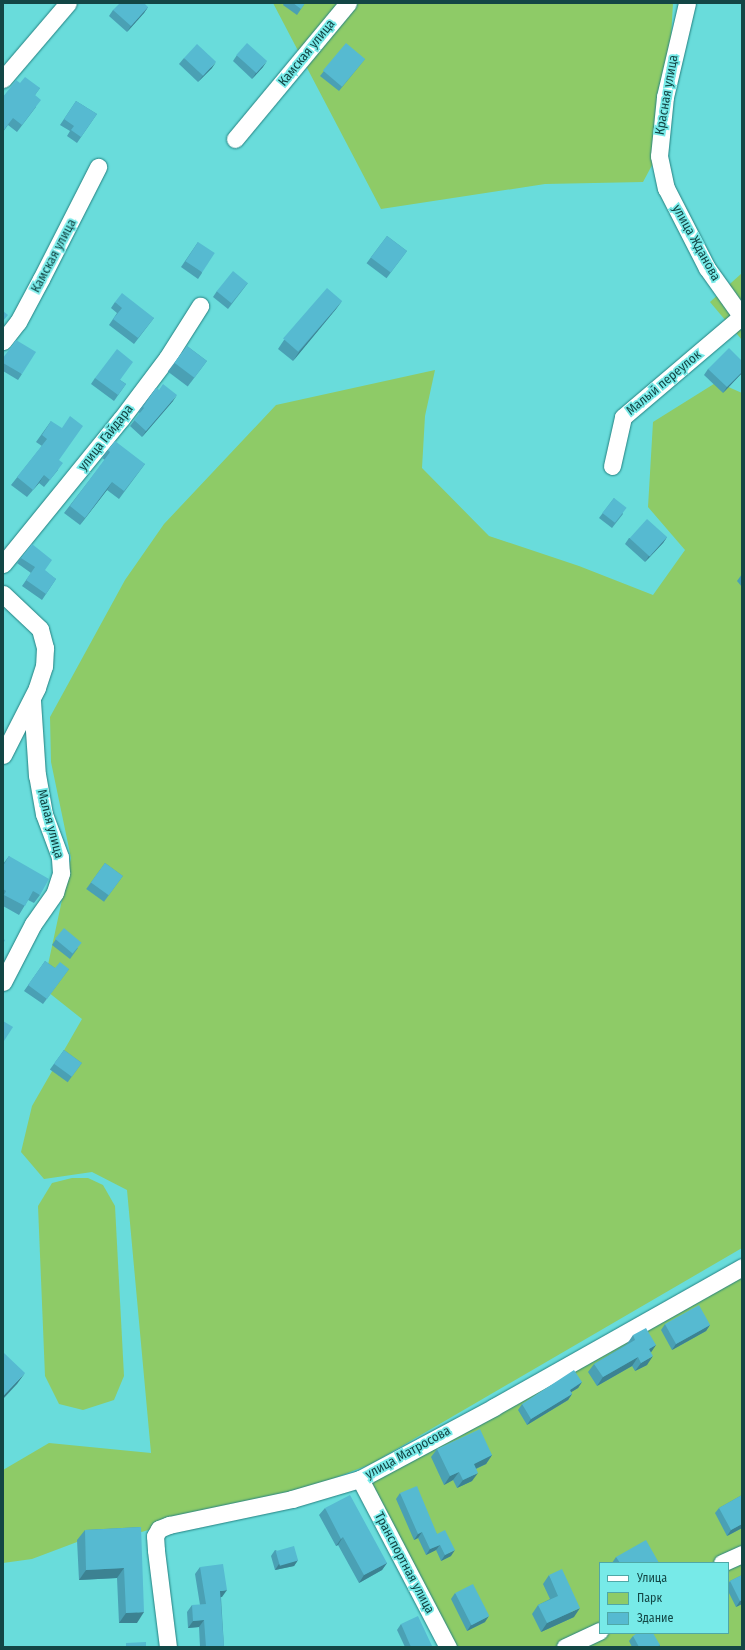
<!DOCTYPE html>
<meta charset="utf-8">
<style>
body{margin:0}
#map{position:relative;width:745px;height:1650px;overflow:hidden;background:#69dcdb;font-family:"Fira Sans Condensed",sans-serif}
div>[style]{position:absolute}
.green>*{inset:0;background:#8ecb67}
.roads{filter:drop-shadow(0 0 1px #248181) drop-shadow(0 0 1px #248181)}
.street>*{height:17px;margin:-8.5px;padding:0 8.5px;transform-origin:8.5px;border-radius:8.5px;background:#fff}
.wall>*{inset:0;background:#4aa0b4;transform-origin:0 0}
.shaded-wall>*{inset:0;background:#3c8292}
.building>*{inset:0;background:#56bad1;transform-origin:0 0}
span{translate:-50% -50%;white-space:nowrap;text-align:center;line-height:1.15;-webkit-text-stroke:3.5px #77eae8;paint-order:stroke}
.street-label{font-size:13px;color:#134645}
.frame{position:absolute;inset:0;border:4px solid #134645;pointer-events:none}
.legend{position:absolute;left:599px;top:1562px;width:130px;height:72px;box-sizing:border-box;background:#77eae8;border:1px solid #4fa8a7;margin:0;padding:5px 7px;list-style:none;font-size:12px;color:#134645}
.legend li{display:flex;align-items:center;gap:8px;height:20px}
.legend b{width:20px;border:1px solid #4fa8a7}
</style>
<div id="map">
<div class="green">
<i style="clip-path:polygon(273px 3px,673px 3px,665px 141px,643px 182px,545px 184px,381px 209px)"></i>
<i style="clip-path:polygon(742px 273px,742px 340px,710px 302px)"></i>
<i style="clip-path:polygon(435px 370px,425px 416px,422px 468px,489px 536px,579px 566px,653px 595px,685px 550px,648px 507px,653px 422px,717px 382px,742px 393px,742px 1248px,371px 1464px,288px 1496px,211px 1512px,131px 1535px,85px 1539px,32px 1559px,3px 1563px,3px 1470px,49px 1443px,151px 1453px,127px 1190px,92px 1172px,44px 1179px,21px 1152px,32px 1106px,82px 1019px,43px 988px,71px 858px,51px 762px,50px 717px,125px 580px,164px 524px,276px 405px)"></i>
<i style="clip-path:polygon(72px 1178px,88px 1178px,103px 1185px,115px 1206px,124px 1376px,114px 1400px,83px 1410px,59px 1404px,45px 1376px,38px 1206px,52px 1183px)"></i>
<i style="clip-path:polygon(evenodd,742px 1272px,742px 1647px,457px 1647px,363px 1482px,742px 1272px,600px 1563px,728px 1563px,728px 1633px,600px 1633px,600px 1563px)"></i>
</div>
<div class="roads">
<div class="street">
<i style="left:687px;top:3px;width:97px;rotate:103.2deg"></i>
<i style="left:665px;top:97px;width:59px;rotate:95.8deg"></i>
<i style="left:659px;top:156px;width:33px;rotate:78deg"></i>
<i style="left:666px;top:188px;width:90px;rotate:62.9deg"></i>
<i style="left:707px;top:268px;width:60px;rotate:54.5deg"></i>
<i style="left:3px;top:79px;width:100px;rotate:-49.5deg"></i>
<i style="left:235px;top:139px;width:177px;rotate:-50.3deg"></i>
<i style="left:3px;top:341px;width:24px;rotate:-52deg"></i>
<i style="left:18px;top:322px;width:49px;rotate:-61.9deg"></i>
<i style="left:41px;top:279px;width:126px;rotate:-63deg"></i>
<i style="left:612px;top:466px;width:50px;rotate:-77.3deg"></i>
<i style="left:623px;top:417px;width:156px;rotate:-40.3deg"></i>
<i style="left:3px;top:564px;width:187px;rotate:-50.9deg"></i>
<i style="left:121px;top:419px;width:76px;rotate:-53deg"></i>
<i style="left:167px;top:358px;width:62px;rotate:-57.6deg"></i>
<i style="left:3px;top:594px;width:51px;rotate:43.4deg"></i>
<i style="left:40px;top:629px;width:20px;rotate:75deg"></i>
<i style="left:45px;top:648px;width:18px;rotate:93deg"></i>
<i style="left:44px;top:666px;width:23px;rotate:108deg"></i>
<i style="left:37px;top:688px;width:75px;rotate:116.9deg"></i>
<i style="left:3px;top:982px;width:65px;rotate:-62.7deg"></i>
<i style="left:33px;top:924px;width:39px;rotate:-55deg"></i>
<i style="left:55px;top:892px;width:20px;rotate:-72deg"></i>
<i style="left:61px;top:873px;width:16px;rotate:-94deg"></i>
<i style="left:60px;top:857px;width:46px;rotate:-110.4deg"></i>
<i style="left:44px;top:814px;width:39px;rotate:-100deg"></i>
<i style="left:37px;top:776px;width:76px;rotate:-93.8deg"></i>
<i style="left:360px;top:1479px;width:190px;rotate:62.4deg"></i>
<i style="left:722px;top:1563px;width:22px;rotate:-24deg"></i>
<i style="left:168px;top:1647px;width:98px;rotate:-97.1deg"></i>
<i style="left:156px;top:1550px;width:14px;rotate:-94deg"></i>
<i style="left:155px;top:1536px;width:8px;rotate:-60deg"></i>
<i style="left:159px;top:1529px;width:11px;rotate:-22deg"></i>
<i style="left:169px;top:1525px;width:126px;rotate:-11.9deg"></i>
<i style="left:292px;top:1499px;width:71px;rotate:-16.4deg"></i>
<i style="left:360px;top:1479px;width:152px;rotate:-28.2deg"></i>
<i style="left:494px;top:1407px;width:285px;rotate:-29.4deg"></i>
<i style="left:565px;top:1647px;width:38px;rotate:-25deg"></i>
</div>
</div>
<div class="wall">
<i style="clip-path:polygon(284px 3px,305px 3px,297px 15px,283px 5px)"></i>
<i style="clip-path:polygon(148px 7px,144px 13px,127px 32px,109px 16px,113px 10px)"></i>
<i style="clip-path:polygon(237px 55px,263px 67px,252px 79px,233px 61px)"></i>
<i style="clip-path:polygon(184px 58px,212px 68px,198px 82px,179px 64px)"></i>
<i style="clip-path:polygon(365px 59px,339px 91px,320px 76px,324px 71px)"></i>
<i style="clip-path:polygon(20px 83px,40px 88px,35px 95px,36px 107px,17px 132px,8px 125px,3px 132px,3px 97px)"></i>
<i style="clip-path:polygon(76px 101px,97px 114px,77px 143px,67px 136px,70px 131px,60px 125px)"></i>
<i style="left:387px;top:236px;width:25px;height:34px;rotate:37deg"></i>
<i style="clip-path:polygon(198px 242px,202px 273px,198px 279px,181px 267px)"></i>
<i style="clip-path:polygon(248px 283px,228px 309px,213px 297px,217px 291px)"></i>
<i style="clip-path:polygon(342px 301px,336px 309px,293px 361px,278px 349px,284px 340px)"></i>
<i style="clip-path:polygon(115px 302px,154px 318px,134px 344px,109px 325px,117px 313px,111px 308px)"></i>
<i style="left:187px;top:346px;width:25px;height:32px;rotate:37deg"></i>
<i style="clip-path:polygon(3px 358px,22px 374px,18px 380px,3px 371px)"></i>
<i style="clip-path:polygon(742px 361px,742px 373px,723px 393px,704px 375px,708px 369px)"></i>
<i style="clip-path:polygon(95px 378px,120px 380px,126px 384px,114px 401px,91px 384px)"></i>
<i style="clip-path:polygon(156px 388px,173px 401px,142px 437px,130px 426px,140px 413px,138px 412px)"></i>
<i style="clip-path:polygon(51px 421px,59px 460px,58px 470px,44px 487px,39px 483px,27px 497px,11px 485px,42px 446px,36px 442px)"></i>
<i style="clip-path:polygon(108px 450px,145px 464px,119px 499px,107px 490px,80px 525px,64px 513px,105px 460px,102px 458px)"></i>
<i style="clip-path:polygon(614px 498px,623px 514px,612px 528px,599px 518px)"></i>
<i style="clip-path:polygon(667px 537px,663px 543px,645px 562px,625px 544px,629px 538px)"></i>
<i style="clip-path:polygon(32px 544px,45px 571px,56px 579px,42px 600px,22px 586px,31px 573px,17px 563px)"></i>
<i style="clip-path:polygon(742px 574px,742px 587px,737px 581px)"></i>
<i style="clip-path:polygon(9px 856px,40px 895px,34px 903px,28px 900px,19px 915px,3px 906px,3px 864px)"></i>
<i style="left:105px;top:863px;width:22px;height:32px;rotate:36deg"></i>
<i style="clip-path:polygon(56px 939px,78px 948px,70px 959px,52px 945px)"></i>
<i style="clip-path:polygon(45px 961px,55px 968px,69px 969px,43px 1004px,24px 991px)"></i>
<i style="left:64px;top:1050px;width:22px;height:24px;rotate:36deg"></i>
<i style="clip-path:polygon(665px 1324px,710px 1325px,706px 1331px,672px 1350px,661px 1330px)"></i>
<i style="clip-path:polygon(633px 1335px,656px 1345px,650px 1352px,647px 1365px,635px 1371px,632px 1366px,597px 1386px,588px 1372px,594px 1364px,627px 1344px)"></i>
<i style="clip-path:polygon(582px 1382px,578px 1388px,571px 1392px,572px 1394px,568px 1400px,527px 1425px,518px 1410px,522px 1404px)"></i>
<i style="clip-path:polygon(437px 1449px,492px 1455px,486px 1464px,476px 1469px,472px 1481px,457px 1488px,453px 1480px,444px 1485px,431px 1457px)"></i>
<i style="clip-path:polygon(400px 1493px,437px 1534px,451px 1556px,441px 1561px,436px 1550px,426px 1555px,418px 1538px,414px 1540px,396px 1499px)"></i>
<i style="clip-path:polygon(742px 1495px,742px 1528px,727px 1536px,715px 1513px,719px 1508px)"></i>
<i style="clip-path:polygon(325px 1508px,387px 1563px,382px 1570px,359px 1583px,338px 1545px,336px 1546px,319px 1515px)"></i>
<i style="clip-path:polygon(141px 1527px,137px 1623px,119px 1623px,117px 1578px,79px 1580px,77px 1540px,85px 1530px)"></i>
<i style="clip-path:polygon(275px 1550px,298px 1560px,294px 1566px,275px 1570px,271px 1556px)"></i>
<i style="clip-path:polygon(616px 1557px,659px 1563px,612px 1563px)"></i>
<i style="clip-path:polygon(200px 1567px,222px 1597px,221px 1597px,224px 1647px,200px 1647px,199px 1627px,188px 1628px,187px 1612px,192px 1605px,200px 1605px,195px 1574px)"></i>
<i style="clip-path:polygon(549px 1575px,574px 1617px,541px 1632px,532px 1614px,538px 1605px,550px 1599px,543px 1584px)"></i>
<i style="clip-path:polygon(742px 1575px,742px 1604px,736px 1607px,728px 1591px,728px 1584px,730px 1581px)"></i>
<i style="clip-path:polygon(455px 1593px,485px 1622px,467px 1631px,451px 1599px)"></i>
<i style="clip-path:polygon(401px 1624px,431px 1647px,405px 1647px,397px 1630px)"></i>
<i style="clip-path:polygon(633px 1636px,660px 1645px,659px 1647px,632px 1647px,629px 1641px)"></i>
</div>
<div class="shaded-wall">
<i style="clip-path:polygon(148px 7px,144px 13px,127px 32px,131px 26px)"></i>
<i style="clip-path:polygon(267px 61px,263px 67px,252px 79px,256px 73px)"></i>
<i style="clip-path:polygon(216px 62px,212px 68px,198px 82px,202px 77px)"></i>
<i style="clip-path:polygon(342px 301px,336px 309px,293px 361px,299px 352px)"></i>
<i style="clip-path:polygon(742px 372px,742px 373px,723px 393px,727px 387px)"></i>
<i style="clip-path:polygon(177px 395px,173px 401px,142px 437px,146px 431px)"></i>
<i style="clip-path:polygon(44px 475px,39px 483px,27px 497px,33px 490px)"></i>
<i style="clip-path:polygon(112px 482px,107px 490px,80px 525px,85px 518px)"></i>
<i style="clip-path:polygon(667px 537px,663px 543px,645px 562px,649px 556px)"></i>
<i style="clip-path:polygon(710px 1325px,706px 1331px,672px 1350px,676px 1344px)"></i>
<i style="clip-path:polygon(656px 1345px,650px 1354px,649px 1349px)"></i>
<i style="clip-path:polygon(653px 1356px,647px 1365px,635px 1371px,641px 1363px)"></i>
<i style="clip-path:polygon(638px 1357px,632px 1366px,597px 1386px,603px 1377px)"></i>
<i style="clip-path:polygon(25px 1373px,17px 1384px,3px 1399px,3px 1396px)"></i>
<i style="clip-path:polygon(582px 1382px,578px 1388px,565px 1396px,570px 1390px)"></i>
<i style="clip-path:polygon(572px 1394px,568px 1400px,527px 1425px,531px 1419px)"></i>
<i style="clip-path:polygon(492px 1455px,486px 1464px,468px 1472px,474px 1464px)"></i>
<i style="clip-path:polygon(459px 1472px,453px 1480px,444px 1485px,450px 1476px)"></i>
<i style="clip-path:polygon(478px 1473px,472px 1481px,457px 1488px,463px 1480px)"></i>
<i style="clip-path:polygon(742px 1524px,742px 1528px,727px 1536px,731px 1530px)"></i>
<i style="clip-path:polygon(422px 1532px,418px 1538px,414px 1540px,418px 1534px)"></i>
<i style="clip-path:polygon(343px 1537px,338px 1545px,336px 1546px,341px 1539px)"></i>
<i style="clip-path:polygon(440px 1545px,436px 1550px,426px 1555px,430px 1549px)"></i>
<i style="clip-path:polygon(455px 1550px,451px 1556px,441px 1561px,445px 1555px)"></i>
<i style="clip-path:polygon(298px 1560px,294px 1566px,275px 1570px,279px 1564px)"></i>
<i style="clip-path:polygon(387px 1563px,382px 1570px,359px 1583px,364px 1575px)"></i>
<i style="clip-path:polygon(124px 1568px,117px 1578px,79px 1580px,86px 1570px)"></i>
<i style="clip-path:polygon(227px 1590px,222px 1597px,215px 1598px,220px 1591px)"></i>
<i style="clip-path:polygon(742px 1600px,742px 1604px,736px 1607px,740px 1601px)"></i>
<i style="clip-path:polygon(580px 1608px,574px 1617px,541px 1632px,547px 1623px)"></i>
<i style="clip-path:polygon(144px 1612px,137px 1623px,119px 1623px,126px 1613px)"></i>
<i style="clip-path:polygon(489px 1616px,485px 1622px,467px 1631px,471px 1625px)"></i>
<i style="clip-path:polygon(204px 1620px,199px 1627px,188px 1628px,193px 1621px)"></i>
</div>
<div class="building">
<i style="clip-path:polygon(120px 3px,144px 3px,148px 7px,131px 26px,113px 10px)"></i>
<i style="clip-path:polygon(293px 3px,305px 3px,301px 9px)"></i>
<i style="left:247px;top:43px;width:27px;height:16px;rotate:42deg"></i>
<i style="left:346px;top:43px;width:25px;height:36px;rotate:40deg"></i>
<i style="left:197px;top:44px;width:26px;height:19px;rotate:43deg"></i>
<i style="clip-path:polygon(25px 77px,40px 88px,35px 95px,41px 100px,22px 125px,13px 118px,3px 131px,3px 97px,16px 80px,20px 83px)"></i>
<i style="clip-path:polygon(76px 101px,97px 114px,81px 137px,71px 130px,74px 126px,64px 119px)"></i>
<i style="left:387px;top:236px;width:25px;height:27px;rotate:37deg"></i>
<i style="left:198px;top:242px;width:20px;height:23px;rotate:33deg"></i>
<i style="left:233px;top:271px;width:19px;height:26px;rotate:39deg"></i>
<i style="left:327px;top:288px;width:20px;height:67px;rotate:41deg"></i>
<i style="clip-path:polygon(122px 293px,154px 318px,138px 338px,113px 319px,122px 308px,115px 302px)"></i>
<i style="clip-path:polygon(3px 311px,8px 315px,3px 321px)"></i>
<i style="clip-path:polygon(16px 340px,36px 352px,22px 374px,3px 363px,3px 358px)"></i>
<i style="left:187px;top:346px;width:25px;height:21px;rotate:37deg"></i>
<i style="clip-path:polygon(729px 348px,742px 361px,742px 372px,727px 387px,708px 369px)"></i>
<i style="clip-path:polygon(117px 349px,133px 362px,120px 380px,126px 384px,118px 395px,95px 378px)"></i>
<i style="clip-path:polygon(163px 384px,177px 395px,146px 431px,134px 420px,144px 408px,143px 407px,156px 388px,159px 390px)"></i>
<i style="clip-path:polygon(70px 416px,83px 426px,59px 460px,63px 463px,50px 480px,44px 475px,33px 490px,17px 477px,47px 439px,42px 435px,51px 421px,62px 428px)"></i>
<i style="clip-path:polygon(115px 441px,145px 464px,124px 491px,112px 482px,85px 518px,70px 506px,110px 452px,108px 450px)"></i>
<i style="left:614px;top:498px;width:16px;height:19px;rotate:38deg"></i>
<i style="left:647px;top:519px;width:27px;height:26px;rotate:42deg"></i>
<i style="clip-path:polygon(32px 544px,52px 560px,45px 570px,56px 579px,46px 594px,26px 580px,35px 567px,21px 558px)"></i>
<i style="clip-path:polygon(9px 856px,49px 879px,40px 895px,33px 891px,25px 906px,4px 895px,6px 891px,3px 889px,3px 866px)"></i>
<i style="left:105px;top:863px;width:22px;height:24px;rotate:36deg"></i>
<i style="left:64px;top:928px;width:23px;height:14px;rotate:40deg"></i>
<i style="clip-path:polygon(3px 939px,5px 940px,3px 944px)"></i>
<i style="clip-path:polygon(45px 961px,55px 968px,60px 962px,69px 969px,47px 999px,28px 985px)"></i>
<i style="clip-path:polygon(3px 1021px,13px 1027px,4px 1041px,3px 1040px)"></i>
<i style="left:64px;top:1050px;width:22px;height:17px;rotate:36deg"></i>
<i style="left:699px;top:1305px;width:23px;height:39px;rotate:61deg"></i>
<i style="clip-path:polygon(646px 1328px,656px 1345px,649px 1349px,653px 1356px,641px 1363px,638px 1357px,603px 1377px,594px 1364px,635px 1340px,633px 1335px)"></i>
<i style="clip-path:polygon(4px 1353px,25px 1373px,3px 1396px,3px 1354px)"></i>
<i style="clip-path:polygon(574px 1370px,582px 1382px,570px 1390px,572px 1394px,531px 1419px,522px 1404px)"></i>
<i style="clip-path:polygon(480px 1429px,492px 1455px,474px 1464px,478px 1473px,463px 1480px,459px 1472px,450px 1476px,437px 1449px)"></i>
<i style="clip-path:polygon(417px 1486px,437px 1534px,445px 1530px,455px 1550px,445px 1555px,440px 1545px,430px 1549px,422px 1532px,418px 1534px,400px 1493px)"></i>
<i style="clip-path:polygon(350px 1495px,387px 1563px,364px 1575px,343px 1537px,341px 1539px,325px 1508px)"></i>
<i style="clip-path:polygon(742px 1495px,742px 1524px,731px 1530px,719px 1508px)"></i>
<i style="clip-path:polygon(141px 1527px,144px 1612px,126px 1613px,124px 1568px,86px 1570px,85px 1530px)"></i>
<i style="clip-path:polygon(646px 1540px,659px 1563px,620px 1563px,616px 1557px)"></i>
<i style="left:294px;top:1546px;width:15px;height:19px;rotate:74deg"></i>
<i style="clip-path:polygon(223px 1564px,227px 1590px,220px 1591px,224px 1647px,206px 1647px,204px 1620px,193px 1621px,192px 1605px,206px 1604px,200px 1567px)"></i>
<i style="clip-path:polygon(562px 1569px,580px 1608px,547px 1623px,538px 1605px,558px 1596px,549px 1575px)"></i>
<i style="clip-path:polygon(742px 1575px,742px 1600px,740px 1601px,730px 1581px)"></i>
<i style="left:473px;top:1584px;width:36px;height:20px;rotate:63deg"></i>
<i style="clip-path:polygon(418px 1616px,432px 1646px,429px 1647px,411px 1647px,401px 1624px)"></i>
<i style="clip-path:polygon(637px 1633px,653px 1633px,660px 1645px,657px 1647px,639px 1647px,633px 1636px)"></i>
<i style="clip-path:polygon(146px 1642px,146px 1647px,126px 1647px,126px 1643px)"></i>
</div>
<div class="street-label">
<span style="left:307px;top:53px;rotate:-51deg">Камская улица</span>
<span style="left:667px;top:95px;rotate:-80deg">Красная улица</span>
<span style="left:696px;top:243px;rotate:61deg">улица Жданова</span>
<span style="left:54px;top:256px;rotate:-62deg">Камская улица</span>
<span style="left:664px;top:383px;rotate:-40deg">Малый переулок</span>
<span style="left:106px;top:438px;rotate:-52deg">улица Гайдара</span>
<span style="left:50px;top:824px;rotate:75deg">Малая улица</span>
<span style="left:408px;top:1453px;rotate:-29deg">улица Матросова</span>
<span style="left:404px;top:1563px;rotate:62deg">Транспортная улица</span>
</div>
<div class="frame"></div>
<ul class="legend">
<li><b style="height:5px;background:#fff"></b>Улица</li>
<li><b style="height:11px;background:#8ecb67"></b>Парк</li>
<li><b style="height:11px;background:#56bad1"></b>Здание</li>
</ul>
</div>
